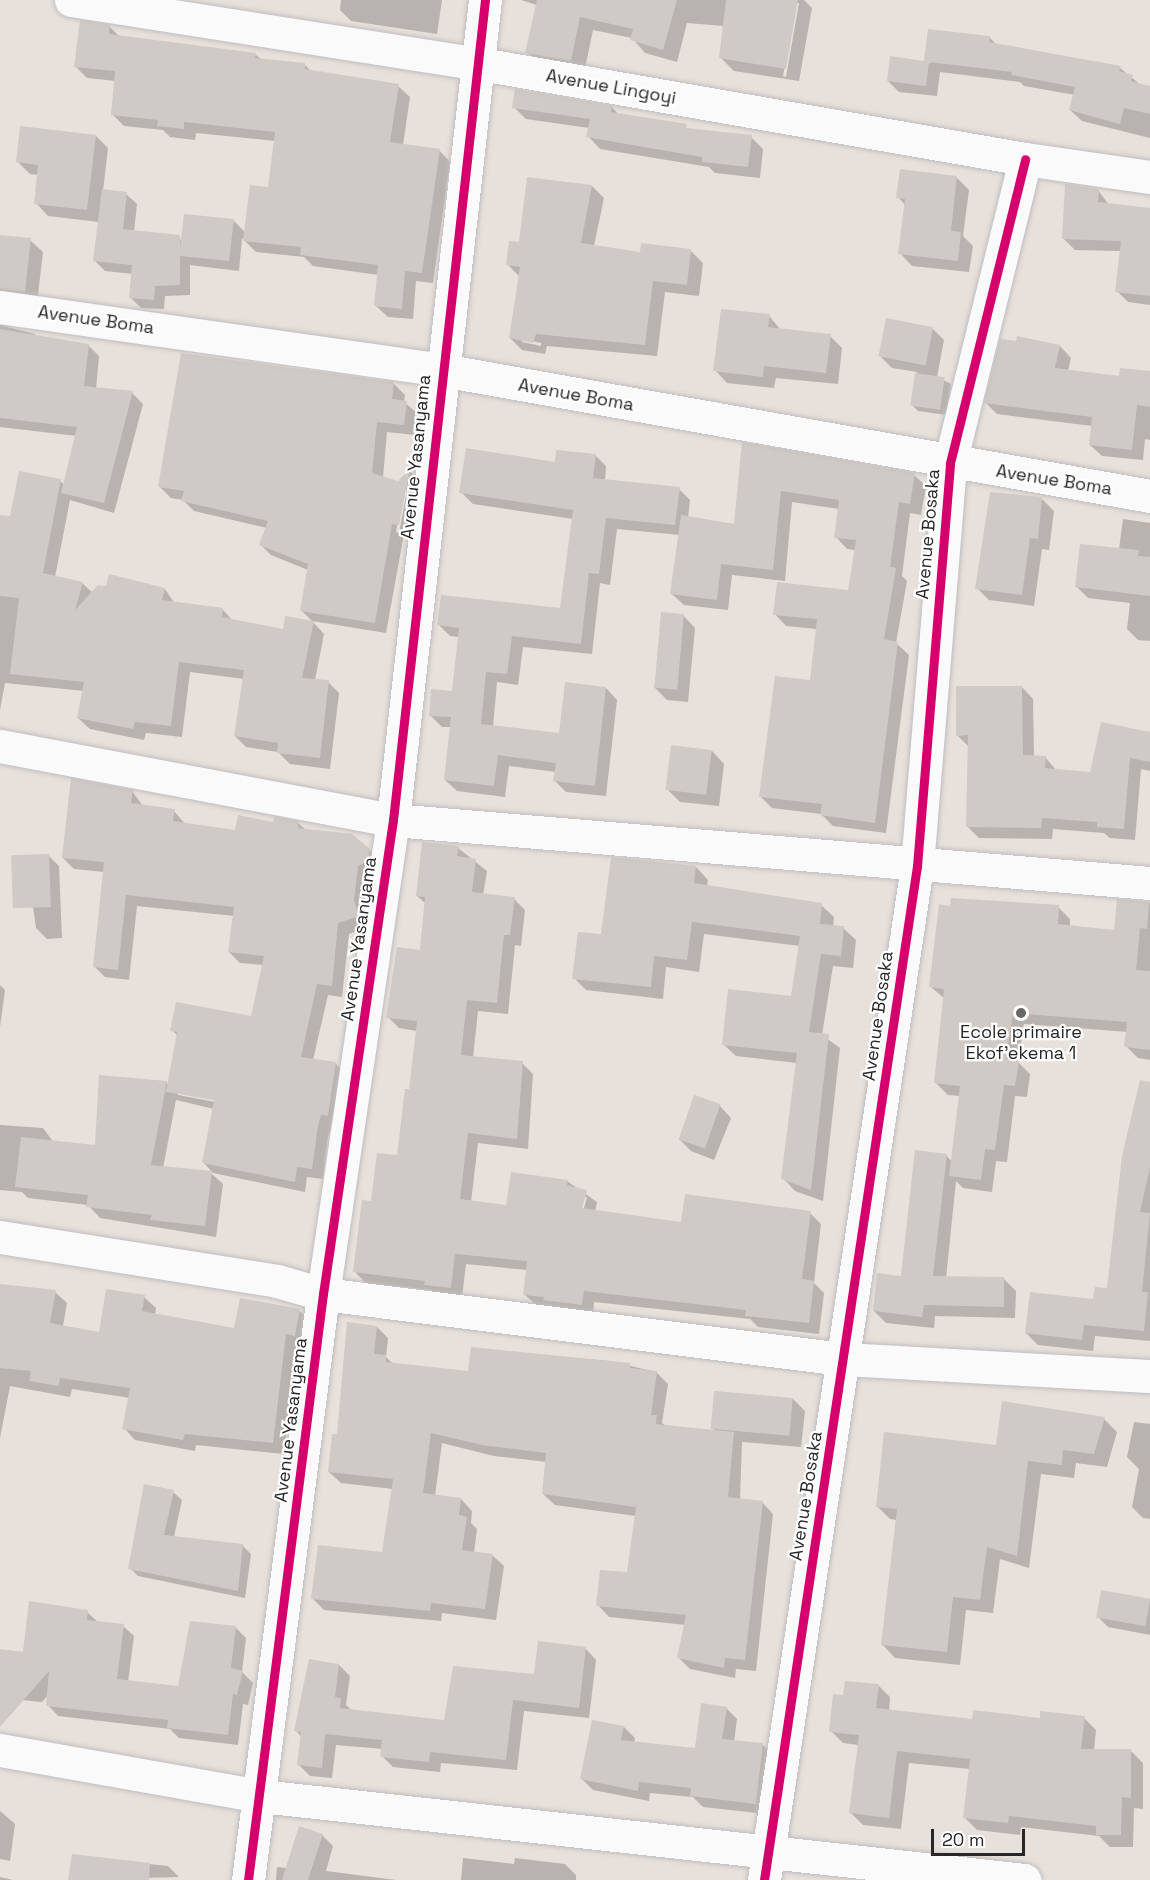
<!DOCTYPE html>
<style>
body{margin:0}
#map{position:relative;width:1150px;height:1880px;overflow:hidden;background:#e7e0db;font-family:"Space Grotesk",sans-serif}
div>[style]{position:absolute}
.shadow>*{inset:0;background:#0003}
.building>*{inset:0;background:#cfcac6;transform-origin:0 0}
.roads{filter:drop-shadow(0 0 2px #bfbdbe) drop-shadow(0 0 2px #bfbdbe)}
.street>*{height:33px;margin:-16.5px;padding:0 16.5px;transform-origin:16.5px;border-radius:16.5px;background:#fbfafa}
.secondary>*{height:33px;margin:-16.5px;padding:0 16.5px;transform-origin:16.5px;border-radius:16.5px;background:#fbfafa}
.cycleway>*{height:9px;margin:-4.5px;padding:0 4.5px;transform-origin:4.5px;border-radius:4.5px;background:#d6006c}
.dots>*{width:16px;height:16px;translate:-50% -50%;box-sizing:border-box;border:3px solid #fff;border-radius:50%}
span{translate:-50% -50%;white-space:nowrap;text-align:center;line-height:1.15;-webkit-text-stroke:4.5px #fff;paint-order:stroke}
.street-label{font-size:18px;color:#272727}
.poi-label{font-size:18px;color:#272727}
.scale{position:absolute;left:931px;top:1829px;width:94px;height:27px;box-sizing:border-box;border:3px solid #272727;border-top:0;padding-left:8px;font-size:18px;line-height:21px;white-space:nowrap;color:#272727;-webkit-text-stroke:4px #fff;paint-order:stroke}
</style>
<div id="map">
<div class="shadow">
<i style="clip-path:polygon(341px 0,442px 0,437px 34px,351px 21px,340px 10px)"></i>
<i style="clip-path:polygon(evenodd,521px 0,804px 0,812px 8px,799px 81px,734px 71px,720px 57px,724px 26px,687px 23px,677px 62px,645px 53px,632px 38px,593px 30px,584px 73px,540px 65px,527px 52px,537px 5px,521px 0,796px 3px,799px 3px,786px 77px,783px 76px,796px 3px)"></i>
<i style="clip-path:polygon(109px 26px,120px 37px,255px 54px,262px 60px,305px 65px,312px 72px,398px 86px,410px 97px,403px 145px,439px 150px,450px 162px,433px 283px,416px 281px,413px 319px,388px 317px,376px 306px,379px 275px,313px 266px,304px 257px,256px 252px,242px 238px,239px 271px,190px 265px,190px 295px,165px 296px,164px 309px,141px 308px,131px 298px,133px 274px,105px 271px,94px 260px,99px 222px,48px 216px,36px 203px,39px 175px,30px 174px,18px 162px,96px 136px,108px 148px,103px 191px,126px 194px,137px 204px,134px 232px,183px 240px,233px 220px,246px 233px,269px 189px,275px 141px,196px 133px,195px 140px,170px 137px,163px 130px,124px 126px,112px 114px,116px 81px,87px 78px,75px 66px)"></i>
<i style="clip-path:polygon(989px 37px,997px 45px,1120px 68px,1141px 85px,1150px 87px,1150px 138px,1082px 121px,1070px 110px,1075px 95px,1024px 86px,1020px 82px,940px 72px,937px 96px,899px 92px,888px 81px)"></i>
<i style="clip-path:polygon(514px 107px,612px 107px,619px 115px,690px 130px,751px 137px,763px 149px,760px 178px,715px 173px,709px 167px,600px 149px,588px 136px,589px 128px,526px 119px)"></i>
<i style="clip-path:polygon(956px 177px,969px 190px,963px 236px,973px 246px,969px 272px,912px 266px,900px 253px,906px 206px,898px 197px)"></i>
<i style="clip-path:polygon(evenodd,592px 186px,604px 198px,594px 246px,641px 254px,691px 251px,703px 263px,699px 296px,665px 292px,657px 356px,547px 346px,545px 354px,522px 350px,510px 338px,520px 277px,508px 265px,520px 243px,592px 186px,522px 339px,541px 343px,541px 346px,522px 342px,522px 339px)"></i>
<i style="clip-path:polygon(1098px 190px,1109px 205px,1150px 209px,1150px 305px,1128px 302px,1117px 291px,1121px 251px,1075px 250px,1064px 239px)"></i>
<i style="clip-path:polygon(0 236px,30px 240px,43px 252px,37px 303px,0 298px)"></i>
<i style="clip-path:polygon(769px 316px,781px 330px,830px 336px,842px 348px,838px 384px,776px 378px,774px 388px,727px 383px,715px 370px)"></i>
<i style="clip-path:polygon(0 325px,35px 334px,40px 340px,88px 345px,99px 356px,96px 389px,132px 393px,143px 404px,114px 513px,70px 500px,55px 577px,82px 583px,93px 593px,165px 589px,175px 604px,223px 610px,233px 621px,284px 631px,313px 622px,324px 634px,315px 680px,328px 682px,339px 693px,330px 769px,290px 764px,278px 752px,246px 747px,235px 736px,244px 679px,190px 672px,182px 737px,146px 733px,144px 740px,90px 729px,78px 718px,84px 691px,5px 683px,0 710px,0 516px,11px 518px,60px 481px,65px 485px,77px 436px,0 427px)"></i>
<i style="clip-path:polygon(932px 328px,944px 340px,937px 377px,951px 384px,946px 415px,918px 411px,912px 405px,917px 372px,892px 368px,880px 356px)"></i>
<i style="clip-path:polygon(1060px 346px,1071px 358px,1068px 371px,1121px 377px,1150px 373px,1150px 440px,1145px 439px,1143px 460px,1102px 456px,1090px 445px,1092px 426px,997px 414px,986px 403px)"></i>
<i style="clip-path:polygon(evenodd,394px 384px,405px 395px,404px 402px,417px 413px,415px 435px,387px 432px,383px 478px,399px 483px,410px 471px,420px 481px,409px 535px,404px 534px,386px 633px,312px 621px,301px 610px,308px 570px,271px 555px,260px 544px,267px 528px,194px 511px,183px 500px,171px 498px,160px 487px,394px 384px,404px 490px,407px 490px,399px 533px,396px 532px,404px 490px)"></i>
<i style="clip-path:polygon(743px 444px,914px 475px,926px 486px,921px 515px,910px 513px,902px 576px,907px 581px,896px 643px,909px 655px,886px 833px,833px 826px,821px 814px,772px 808px,760px 796px,811px 682px,817px 629px,786px 626px,775px 614px,849px 592px,856px 550px,847px 549px,836px 537px,839px 509px,792px 502px,785px 581px,732px 575px,728px 610px,684px 605px,672px 594px,680px 535px,617px 529px,610px 585px,600px 583px,592px 654px,523px 647px,518px 685px,497px 682px,493px 727px,560px 735px,606px 688px,617px 700px,606px 796px,566px 792px,555px 781px,556px 772px,509px 766px,505px 797px,457px 791px,445px 780px,451px 727px,442px 727px,430px 715px,453px 692px,459px 637px,450px 636px,439px 625px,561px 609px,573px 519px,473px 504px,461px 492px,595px 455px,606px 466px,605px 481px,679px 489px,690px 500px,688px 518px,735px 526px)"></i>
<i style="clip-path:polygon(1042px 499px,1054px 511px,1049px 550px,1042px 549px,1034px 606px,989px 600px,977px 588px)"></i>
<i style="clip-path:polygon(1123px 519px,1150px 523px,1150px 641px,1138px 640px,1127px 629px,1130px 603px,1088px 598px,1077px 587px,1119px 549px)"></i>
<i style="clip-path:polygon(683px 615px,695px 628px,688px 702px,667px 700px,654px 687px)"></i>
<i style="clip-path:polygon(1022px 687px,1033px 699px,1034px 757px,1045px 757px,1057px 771px,1091px 773px,1150px 734px,1150px 771px,1141px 769px,1135px 840px,1110px 838px,1104px 833px,1053px 829px,1052px 839px,979px 838px,967px 826px,969px 747px,957px 735px)"></i>
<i style="clip-path:polygon(712px 751px,724px 764px,719px 806px,680px 802px,668px 790px)"></i>
<i style="clip-path:polygon(evenodd,132px 791px,143px 806px,174px 811px,185px 824px,236px 832px,298px 823px,306px 830px,369px 850px,380px 861px,369px 927px,349px 934px,342px 997px,328px 995px,313px 1060px,336px 1064px,347px 1075px,328px 1137px,323px 1179px,307px 1177px,305px 1192px,213px 1173px,203px 1162px,214px 1109px,176px 1100px,163px 1168px,211px 1173px,223px 1184px,216px 1237px,100px 1218px,88px 1205px,28px 1198px,22px 1192px,0 1190px,0 1125px,43px 1128px,54px 1143px,97px 1147px,166px 1082px,169px 1085px,178px 1036px,172px 1030px,252px 1018px,264px 965px,240px 963px,229px 952px,234px 916px,137px 906px,129px 980px,105px 977px,94px 966px,104px 872px,74px 869px,63px 858px,132px 791px,178px 1092px,221px 1100px,221px 1103px,178px 1095px,178px 1092px)"></i>
<i style="clip-path:polygon(evenodd,458px 848px,487px 871px,483px 895px,514px 899px,525px 910px,521px 946px,515px 945px,508px 1014px,478px 1011px,473px 1058px,522px 1063px,533px 1074px,528px 1149px,478px 1143px,471px 1202px,507px 1207px,567px 1181px,597px 1202px,595px 1212px,683px 1224px,810px 1213px,821px 1224px,814px 1283px,824px 1293px,819px 1334px,758px 1327px,750px 1319px,594px 1302px,593px 1315px,536px 1305px,524px 1294px,527px 1270px,466px 1264px,462px 1298px,437px 1296px,431px 1290px,366px 1283px,355px 1272px,373px 1203px,398px 1157px,410px 1091px,417px 1031px,399px 1028px,388px 1017px,421px 952px,426px 904px,417px 896px,458px 848px,583px 1197px,587px 1197px,582px 1216px,579px 1215px,583px 1197px)"></i>
<i style="clip-path:polygon(48px 855px,59px 866px,62px 938px,47px 939px,36px 928px,26px 856px)"></i>
<i style="clip-path:polygon(696px 867px,708px 880px,707px 887px,821px 905px,834px 917px,833px 927px,843px 928px,856px 940px,853px 968px,833px 966px,822px 1035px,840px 1048px,823px 1201px,795px 1191px,783px 1178px,797px 1063px,736px 1056px,723px 1044px,792px 998px,800px 946px,704px 934px,699px 972px,666px 967px,663px 999px,586px 990px,574px 978px,603px 936px)"></i>
<i style="clip-path:polygon(1118px 901px,1150px 903px,1150px 1060px,1138px 1058px,1126px 1046px,1128px 1032px,1024px 1024px,1018px 1062px,1030px 1074px,1027px 1097px,1015px 1096px,1007px 1162px,996px 1161px,992px 1192px,963px 1188px,956px 1181px,946px 1278px,1004px 1279px,1016px 1291px,1015px 1318px,935px 1316px,934px 1328px,886px 1323px,874px 1311px,903px 1277px,946px 1155px,952px 1162px,960px 1096px,948px 1095px,936px 1083px,945px 999px,931px 987px,1058px 907px,1070px 919px,1070px 927px,1115px 932px)"></i>
<i style="clip-path:polygon(0 985px,5px 990px,0 1027px)"></i>
<i style="clip-path:polygon(719px 1105px,731px 1118px,714px 1160px,691px 1151px,679px 1139px)"></i>
<i style="clip-path:polygon(1150px 1113px,1150px 1341px,1095px 1336px,1093px 1351px,1038px 1345px,1026px 1333px,1095px 1301px,1108px 1290px)"></i>
<i style="clip-path:polygon(0 1286px,55px 1292px,67px 1303px,63px 1326px,101px 1334px,144px 1297px,156px 1308px,155px 1315px,235px 1329px,300px 1311px,311px 1322px,306px 1347px,297px 1345px,284px 1454px,196px 1445px,195px 1451px,135px 1440px,124px 1428px,130px 1398px,72px 1389px,70px 1397px,10px 1386px,0 1438px)"></i>
<i style="clip-path:polygon(377px 1327px,388px 1338px,386px 1357px,394px 1365px,469px 1373px,472px 1349px,610px 1361px,656px 1372px,668px 1384px,662px 1423px,666px 1426px,716px 1431px,713px 1429px,793px 1399px,805px 1411px,801px 1447px,742px 1442px,740px 1500px,762px 1502px,773px 1514px,756px 1671px,736px 1669px,735px 1678px,690px 1669px,679px 1658px,686px 1625px,609px 1617px,598px 1605px,629px 1574px,636px 1516px,555px 1505px,543px 1494px,547px 1462px,494px 1456px,442px 1443px,435px 1496px,461px 1499px,472px 1511px,471px 1523px,477px 1529px,474px 1553px,492px 1555px,504px 1566px,496px 1620px,442px 1613px,441px 1621px,324px 1610px,313px 1599px,383px 1554px,393px 1489px,341px 1483px,329px 1472px)"></i>
<i style="clip-path:polygon(1104px 1419px,1117px 1432px,1107px 1467px,1076px 1463px,1074px 1478px,1041px 1474px,1029px 1568px,1000px 1559px,993px 1613px,966px 1610px,960px 1665px,895px 1658px,882px 1644px,897px 1520px,890px 1519px,877px 1506px,998px 1446px)"></i>
<i style="clip-path:polygon(1134px 1422px,1150px 1424px,1150px 1519px,1143px 1518px,1132px 1507px,1139px 1469px,1127px 1457px)"></i>
<i style="clip-path:polygon(173px 1492px,182px 1500px,174px 1537px,242px 1545px,251px 1554px,245px 1598px,138px 1576px,130px 1568px)"></i>
<i style="clip-path:polygon(1150px 1600px,1150px 1635px,1108px 1627px,1098px 1617px)"></i>
<i style="clip-path:polygon(87px 1612px,99px 1623px,123px 1626px,134px 1636px,128px 1682px,179px 1687px,236px 1628px,246px 1638px,242px 1672px,253px 1683px,248px 1705px,243px 1704px,238px 1745px,179px 1738px,170px 1729px,58px 1716px,48px 1705px,49px 1694px,42px 1702px,0 1698px,0 1650px,25px 1653px)"></i>
<i style="clip-path:polygon(585px 1648px,596px 1660px,589px 1718px,524px 1711px,517px 1770px,441px 1763px,440px 1772px,393px 1767px,382px 1756px,383px 1749px,336px 1745px,332px 1778px,310px 1776px,299px 1765px,302px 1737px,296px 1731px,339px 1665px,350px 1676px,346px 1705px,353px 1711px,445px 1722px)"></i>
<i style="clip-path:polygon(878px 1685px,890px 1697px,889px 1711px,973px 1721px,1084px 1718px,1096px 1730px,1094px 1750px,1131px 1751px,1143px 1763px,1143px 1809px,1134px 1808px,1133px 1847px,1110px 1847px,1099px 1836px,1021px 1827px,1020px 1835px,977px 1830px,965px 1818px,970px 1769px,909px 1763px,901px 1829px,863px 1825px,851px 1813px,859px 1745px,843px 1743px,831px 1731px,844px 1697px)"></i>
<i style="clip-path:polygon(726px 1708px,737px 1719px,734px 1742px,763px 1745px,774px 1756px,767px 1814px,703px 1807px,693px 1797px,650px 1793px,649px 1801px,593px 1790px,582px 1779px,624px 1727px,635px 1738px,634px 1743px,696px 1749px)"></i>
<i style="clip-path:polygon(0 1811px,15px 1824px,10px 1861px,0 1859px)"></i>
<i style="clip-path:polygon(322px 1835px,333px 1846px,326px 1871px,396px 1880px,276px 1880px,277px 1867px,287px 1868px)"></i>
<i style="clip-path:polygon(74px 1856px,168px 1866px,179px 1877px,70px 1880px)"></i>
<i style="clip-path:polygon(463px 1858px,514px 1864px,515px 1858px,565px 1864px,576px 1875px,576px 1880px,461px 1880px)"></i>
<i style="clip-path:polygon(0 1877px,13px 1880px,0 1880px)"></i>
</div>
<div class="building">
<i style="clip-path:polygon(537px 0,677px 0,663px 50px,630px 40px,633px 29px,580px 17px,571px 61px,525px 53px)"></i>
<i style="clip-path:polygon(726px 0,798px 0,786px 69px,719px 58px)"></i>
<i style="clip-path:polygon(80px 20px,110px 25px,109px 34px,256px 53px,255px 58px,305px 63px,305px 69px,399px 84px,390px 142px,440px 149px,422px 273px,405px 271px,402px 309px,374px 306px,378px 265px,300px 255px,301px 247px,243px 241px,250px 185px,268px 187px,275px 132px,184px 122px,184px 129px,157px 126px,158px 120px,111px 115px,115px 71px,74px 67px)"></i>
<i style="clip-path:polygon(928px 29px,990px 36px,989px 42px,1121px 66px,1119px 71px,1133px 75px,1131px 81px,1150px 86px,1150px 114px,1124px 108px,1120px 124px,1069px 110px,1075px 87px,1011px 75px,1012px 72px,929px 62px,926px 86px,887px 81px,890px 56px,924px 61px)"></i>
<i style="clip-path:polygon(515px 89px,612px 106px,611px 112px,687px 124px,686px 128px,752px 135px,748px 167px,702px 162px,702px 157px,586px 137px,590px 119px,512px 108px)"></i>
<i style="clip-path:polygon(20px 126px,96px 135px,87px 210px,34px 204px,38px 165px,16px 162px)"></i>
<i style="clip-path:polygon(900px 169px,957px 176px,951px 231px,961px 232px,958px 261px,898px 254px,905px 199px,896px 198px)"></i>
<i style="clip-path:polygon(527px 177px,592px 185px,581px 243px,640px 252px,641px 243px,691px 249px,687px 285px,653px 281px,645px 345px,536px 334px,533px 343px,509px 338px,520px 267px,506px 265px,509px 241px,519px 242px)"></i>
<i style="clip-path:polygon(1065px 184px,1099px 189px,1098px 202px,1150px 208px,1150px 296px,1115px 292px,1121px 241px,1062px 239px)"></i>
<i style="clip-path:polygon(102px 189px,127px 192px,123px 229px,180px 235px,180px 248px,184px 214px,234px 219px,229px 261px,180px 256px,180px 285px,155px 286px,154px 300px,129px 298px,132px 265px,93px 261px)"></i>
<i style="clip-path:polygon(0 235px,31px 238px,25px 292px,0 289px)"></i>
<i style="clip-path:polygon(721px 309px,770px 314px,768px 327px,831px 334px,826px 373px,764px 366px,763px 377px,713px 371px)"></i>
<i style="left:886px;top:318px;width:48px;height:39px;rotate:11deg"></i>
<i style="clip-path:polygon(0 329px,89px 344px,84px 386px,133px 391px,104px 503px,61px 493px,77px 427px,0 418px)"></i>
<i style="clip-path:polygon(1017px 336px,1060px 345px,1055px 368px,1119px 376px,1120px 368px,1150px 371px,1150px 407px,1137px 405px,1132px 450px,1089px 445px,1092px 417px,984px 403px,1000px 339px,1016px 341px)"></i>
<i style="clip-path:polygon(181px 353px,394px 382px,392px 399px,407px 401px,404px 425px,377px 422px,372px 473px,398px 481px,410px 469px,399px 525px,392px 524px,375px 623px,300px 611px,308px 564px,259px 545px,268px 521px,181px 501px,184px 491px,158px 487px)"></i>
<i style="left:915px;top:373px;width:30px;height:33px;rotate:8deg"></i>
<i style="clip-path:polygon(742px 442px,915px 473px,910px 504px,899px 502px,890px 567px,896px 568px,884px 639px,898px 642px,875px 823px,820px 815px,822px 804px,759px 797px,775px 676px,810px 680px,817px 619px,773px 615px,777px 582px,848px 590px,856px 540px,834px 538px,839px 500px,781px 491px,773px 570px,721px 564px,717px 600px,670px 594px,681px 515px,734px 524px)"></i>
<i style="clip-path:polygon(466px 448px,555px 462px,556px 450px,596px 454px,593px 478px,680px 487px,675px 525px,606px 518px,599px 574px,589px 573px,581px 644px,512px 636px,507px 674px,486px 672px,481px 724px,559px 733px,565px 682px,606px 687px,595px 786px,553px 781px,556px 763px,498px 755px,494px 786px,444px 780px,451px 717px,429px 716px,431px 689px,452px 691px,459px 628px,437px 625px,441px 595px,560px 608px,573px 510px,459px 493px)"></i>
<i style="clip-path:polygon(19px 471px,61px 479px,43px 573px,83px 582px,75px 610px,98px 585px,106px 586px,109px 574px,165px 588px,162px 600px,223px 608px,222px 617px,283px 629px,285px 616px,314px 621px,302px 678px,329px 680px,320px 758px,277px 753px,278px 743px,234px 736px,244px 670px,179px 662px,171px 726px,135px 722px,133px 729px,77px 718px,84px 682px,10px 674px,19px 598px,0 596px,0 515px,10px 516px)"></i>
<i style="clip-path:polygon(990px 492px,1042px 497px,1038px 539px,1030px 538px,1022px 595px,975px 589px)"></i>
<i style="clip-path:polygon(1080px 544px,1139px 550px,1138px 556px,1150px 557px,1150px 596px,1075px 587px)"></i>
<i style="left:661px;top:612px;width:23px;height:76px;rotate:5deg"></i>
<i style="clip-path:polygon(956px 686px,1022px 686px,1023px 755px,1046px 756px,1045px 768px,1090px 772px,1101px 722px,1150px 732px,1150px 762px,1130px 758px,1124px 829px,1097px 827px,1097px 822px,1042px 818px,1041px 828px,966px 827px,968px 735px,956px 736px)"></i>
<i style="left:671px;top:745px;width:41px;height:45px;rotate:7deg"></i>
<i style="clip-path:polygon(71px 778px,133px 790px,131px 803px,175px 809px,173px 821px,235px 830px,238px 815px,273px 822px,274px 817px,299px 821px,298px 828px,352px 834px,370px 849px,368px 861px,358px 866px,354px 900px,359px 916px,338px 923px,332px 986px,317px 984px,301px 1057px,336px 1062px,328px 1116px,321px 1115px,318px 1126px,312px 1169px,297px 1167px,295px 1182px,202px 1163px,214px 1100px,166px 1092px,177px 1032px,170px 1031px,176px 1002px,251px 1016px,264px 956px,228px 952px,234px 907px,126px 895px,118px 970px,93px 967px,104px 862px,62px 858px)"></i>
<i style="clip-path:polygon(422px 842px,459px 846px,457px 856px,476px 859px,472px 892px,515px 897px,510px 935px,504px 935px,497px 1003px,467px 1000px,461px 1055px,523px 1061px,517px 1139px,468px 1133px,460px 1199px,506px 1205px,511px 1172px,568px 1180px,567px 1185px,587px 1190px,582px 1208px,681px 1222px,685px 1194px,811px 1211px,802px 1279px,814px 1281px,809px 1323px,745px 1316px,746px 1310px,584px 1291px,582px 1305px,543px 1300px,544px 1297px,523px 1295px,527px 1261px,455px 1254px,451px 1288px,424px 1285px,425px 1281px,353px 1272px,362px 1200px,371px 1201px,377px 1153px,397px 1155px,405px 1089px,409px 1089px,417px 1021px,386px 1018px,397px 947px,420px 950px,425px 897px,416px 896px)"></i>
<i style="left:49px;top:854px;width:53px;height:38px;rotate:88deg"></i>
<i style="clip-path:polygon(611px 857px,696px 866px,694px 883px,822px 903px,820px 924px,844px 926px,841px 956px,821px 954px,809px 1032px,829px 1034px,811px 1190px,781px 1179px,797px 1053px,722px 1045px,728px 989px,791px 996px,800px 936px,692px 922px,687px 960px,654px 956px,651px 987px,572px 979px,578px 932px,601px 934px)"></i>
<i style="clip-path:polygon(951px 898px,1059px 905px,1058px 924px,1114px 930px,1117px 899px,1149px 902px,1147px 929px,1140px 928px,1136px 970px,1150px 971px,1150px 1050px,1124px 1047px,1127px 1022px,1013px 1013px,1006px 1059px,1019px 1061px,1015px 1086px,1004px 1085px,995px 1150px,985px 1149px,981px 1180px,949px 1176px,960px 1086px,934px 1083px,944px 989px,929px 987px,939px 904px,950px 906px)"></i>
<i style="clip-path:polygon(99px 1075px,167px 1081px,151px 1165px,212px 1171px,205px 1226px,150px 1220px,152px 1215px,86px 1207px,88px 1195px,15px 1187px,21px 1137px,95px 1145px)"></i>
<i style="clip-path:polygon(1140px 1080px,1150px 1082px,1150px 1167px,1140px 1212px,1150px 1213px,1142px 1292px,1148px 1292px,1144px 1331px,1084px 1325px,1082px 1340px,1025px 1333px,1030px 1292px,1093px 1299px,1095px 1287px,1107px 1288px,1122px 1156px)"></i>
<i style="left:694px;top:1095px;width:28px;height:47px;rotate:19deg"></i>
<i style="clip-path:polygon(915px 1150px,947px 1154px,933px 1276px,1004px 1277px,1004px 1307px,924px 1305px,922px 1317px,873px 1311px,877px 1273px,901px 1276px)"></i>
<i style="clip-path:polygon(0 1284px,56px 1290px,50px 1323px,99px 1332px,106px 1289px,145px 1295px,142px 1311px,234px 1328px,240px 1298px,300px 1309px,295px 1336px,286px 1334px,273px 1443px,185px 1434px,183px 1440px,122px 1429px,130px 1388px,60px 1378px,59px 1386px,29px 1381px,31px 1371px,0 1368px)"></i>
<i style="clip-path:polygon(347px 1322px,377px 1326px,374px 1354px,386px 1355px,386px 1362px,468px 1371px,471px 1347px,630px 1363px,630px 1368px,657px 1371px,651px 1415px,657px 1415px,656px 1424px,734px 1432px,728px 1497px,763px 1501px,745px 1660px,725px 1658px,724px 1668px,677px 1658px,686px 1615px,596px 1606px,600px 1570px,627px 1572px,636px 1507px,542px 1494px,546px 1453px,482px 1445px,431px 1433px,423px 1493px,461px 1498px,459px 1515px,467px 1517px,462px 1550px,493px 1554px,485px 1609px,431px 1603px,430px 1611px,311px 1599px,318px 1545px,382px 1552px,393px 1479px,328px 1472px,332px 1434px,337px 1434px)"></i>
<i style="left:714px;top:1391px;width:79px;height:38px;rotate:5deg"></i>
<i style="clip-path:polygon(1002px 1401px,1105px 1417px,1094px 1454px,1063px 1450px,1062px 1465px,1028px 1461px,1017px 1556px,987px 1547px,980px 1600px,953px 1597px,947px 1652px,881px 1645px,897px 1509px,876px 1507px,884px 1432px,996px 1445px)"></i>
<i style="clip-path:polygon(144px 1484px,174px 1490px,164px 1535px,243px 1544px,238px 1591px,128px 1569px)"></i>
<i style="left:1101px;top:1590px;width:50px;height:28px;rotate:10deg"></i>
<i style="clip-path:polygon(29px 1601px,88px 1610px,87px 1620px,124px 1624px,117px 1679px,178px 1686px,190px 1621px,236px 1626px,231px 1668px,243px 1671px,237px 1695px,233px 1694px,228px 1735px,167px 1728px,168px 1720px,46px 1706px,49px 1671px,0 1727px,0 1649px,23px 1652px)"></i>
<i style="clip-path:polygon(538px 1641px,586px 1647px,579px 1708px,513px 1700px,506px 1760px,430px 1752px,429px 1762px,380px 1757px,382px 1740px,325px 1734px,322px 1768px,297px 1765px,301px 1732px,294px 1731px,309px 1659px,339px 1664px,335px 1697px,341px 1698px,340px 1708px,444px 1720px,453px 1666px,534px 1674px)"></i>
<i style="clip-path:polygon(845px 1681px,879px 1684px,876px 1708px,972px 1719px,973px 1710px,1040px 1718px,1040px 1711px,1085px 1716px,1081px 1749px,1131px 1749px,1131px 1798px,1122px 1797px,1121px 1835px,1096px 1835px,1096px 1826px,1009px 1816px,1008px 1823px,963px 1818px,970px 1759px,897px 1751px,889px 1818px,849px 1813px,859px 1735px,829px 1732px,833px 1694px,843px 1695px)"></i>
<i style="clip-path:polygon(701px 1703px,727px 1707px,722px 1739px,763px 1743px,756px 1804px,690px 1796px,691px 1788px,639px 1782px,638px 1791px,580px 1779px,592px 1720px,624px 1726px,621px 1740px,695px 1748px)"></i>
<i style="clip-path:polygon(299px 1826px,323px 1834px,308px 1880px,282px 1880px)"></i>
<i style="clip-path:polygon(72px 1854px,150px 1863px,149px 1880px,68px 1880px)"></i>
</div>
<div class="roads">
<div class="street">
<i style="left:71px;top:0;width:415px;rotate:8.9deg"></i>
<i style="left:481px;top:64px;width:552px;rotate:9.91deg"></i>
<i style="left:1025px;top:159px;width:126px;rotate:8.2deg"></i>
<i style="left:0;top:307px;width:446px;rotate:8.1deg"></i>
<i style="left:442px;top:370px;width:719px;rotate:10.09deg"></i>
<i style="left:0;top:746px;width:400px;rotate:10.7deg"></i>
<i style="left:393px;top:820px;width:760px;rotate:4.76deg"></i>
<i style="left:0;top:1237px;width:280px;rotate:9deg"></i>
<i style="left:277px;top:1281px;width:48px;rotate:15.8deg"></i>
<i style="left:323px;top:1294px;width:524px;rotate:7.13deg"></i>
<i style="left:843px;top:1359px;width:307px;rotate:3.2deg"></i>
<i style="left:0;top:1750px;width:265px;rotate:10deg"></i>
<i style="left:261px;top:1796px;width:768px;rotate:6.28deg"></i>
<i style="left:764px;top:1880px;width:1025px;rotate:-81.42deg"></i>
<i style="left:917px;top:866px;width:404px;rotate:-85.3deg"></i>
<i style="left:950px;top:463px;width:313px;rotate:-76.1deg"></i>
</div>
<div class="secondary">
<i style="left:248px;top:1880px;width:591px;rotate:-82.71deg"></i>
<i style="left:323px;top:1294px;width:479px;rotate:-81.6deg"></i>
<i style="left:393px;top:820px;width:825px;rotate:-83.6deg"></i>
</div>
</div>
<div class="cycleway">
<i style="left:248px;top:1880px;width:591px;rotate:-82.71deg"></i>
<i style="left:323px;top:1294px;width:479px;rotate:-81.6deg"></i>
<i style="left:393px;top:820px;width:825px;rotate:-83.6deg"></i>
<i style="left:764px;top:1880px;width:1025px;rotate:-81.42deg"></i>
<i style="left:917px;top:866px;width:404px;rotate:-85.3deg"></i>
<i style="left:950px;top:463px;width:313px;rotate:-76.1deg"></i>
</div>
<div class="dots">
<i style="left:1021px;top:1013px;background:#6a6866"></i>
</div>
<div class="street-label">
<span style="left:611px;top:87px;rotate:10deg">Avenue Lingoyi</span>
<span style="left:96px;top:320px;rotate:8deg">Avenue Boma</span>
<span style="left:576px;top:395px;rotate:10deg">Avenue Boma</span>
<span style="left:416px;top:457px;rotate:-84deg">Avenue Yasanyama</span>
<span style="left:1054px;top:480px;rotate:9deg">Avenue Boma</span>
<span style="left:928px;top:534px;rotate:-85deg">Avenue Bosaka</span>
<span style="left:359px;top:939px;rotate:-82deg">Avenue Yasanyama</span>
<span style="left:878px;top:1016px;rotate:-82deg">Avenue Bosaka</span>
<span style="left:291px;top:1420px;rotate:-83deg">Avenue Yasanyama</span>
<span style="left:806px;top:1496px;rotate:-81deg">Avenue Bosaka</span>
</div>
<div class="poi-label">
<span style="left:1021px;top:1043px">Ecole primaire<br>Ekof'ekema 1</span>
</div>
<div class="scale">20 m</div>
</div>
